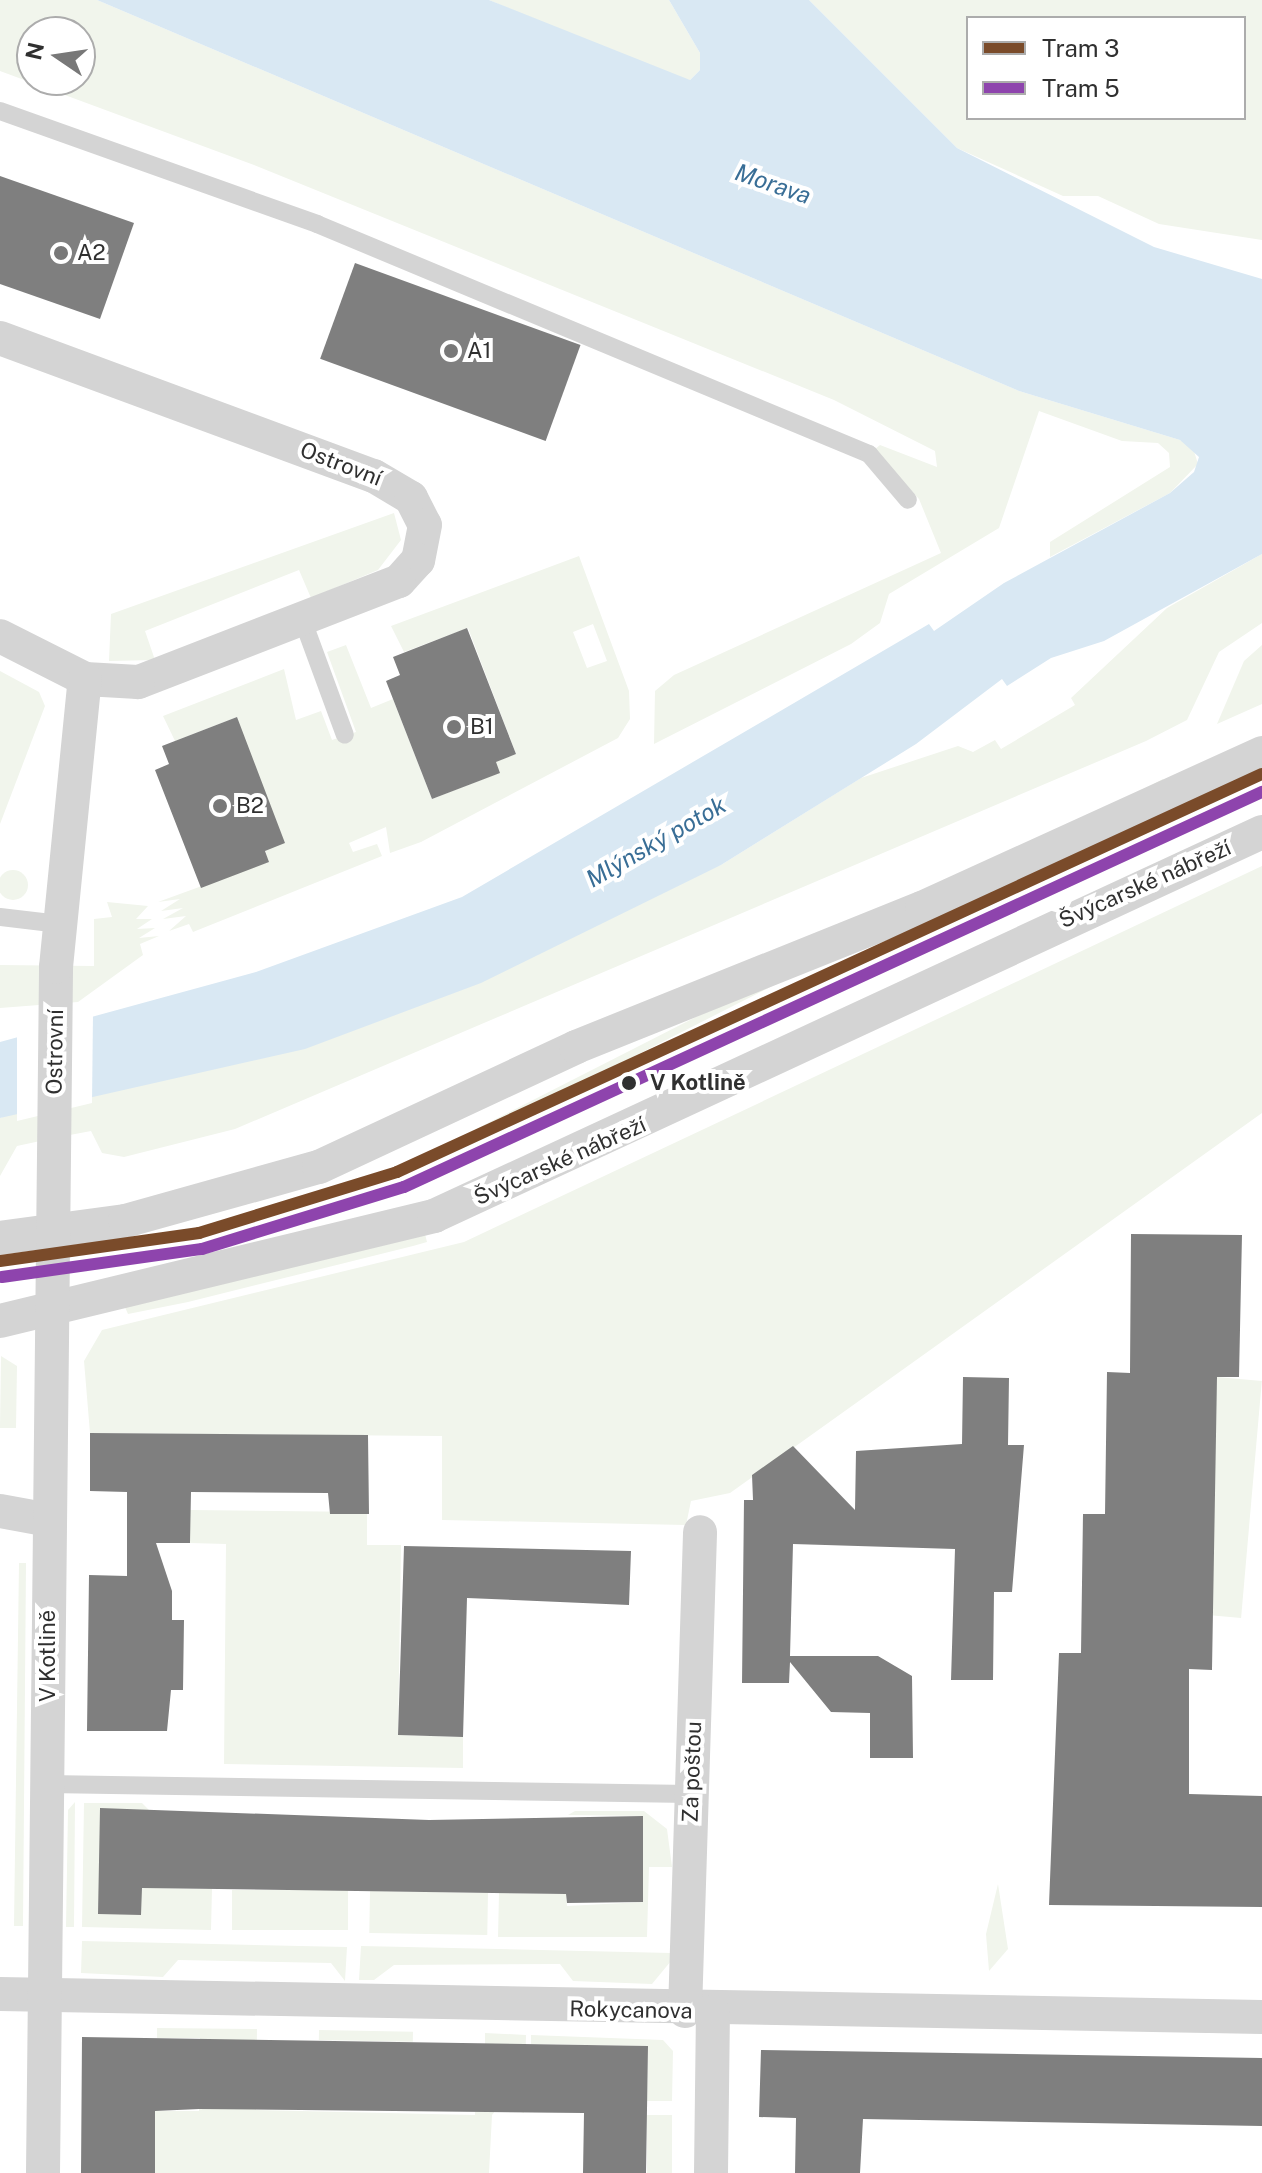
<!DOCTYPE html>
<meta charset="utf-8">
<style>
body{margin:0}
#map{position:relative;width:1262px;height:2173px;overflow:hidden;background:#fff;font-family:"Public Sans",sans-serif}
div>[style]{position:absolute}
.green>*{inset:0;background:#f1f5ec;transform-origin:0 0}
.round{border-radius:50%}
.water>*{inset:0;background:#d9e8f3}
.pier>*{inset:0;background:#fff}
.building>*{inset:0;background:#7f7f7f;transform-origin:0 0}
.lane>*{height:18px;margin:-9px;padding:0 9px;transform-origin:9px;border-radius:9px;background:#d4d4d4}
.street>*{height:34px;margin:-17px;padding:0 17px;transform-origin:17px;border-radius:17px;background:#d4d4d4}
.tram-1>*{height:12px;margin:-6px;padding:0 6px;transform-origin:6px;border-radius:6px;background:#7a4b2a}
.tram-2>*{height:12px;margin:-6px;padding:0 6px;transform-origin:6px;border-radius:6px;background:#8e44ad}
.dots>*{width:22px;height:22px;translate:-50% -50%;box-sizing:border-box;border:4px solid #fff;border-radius:50%}
span{translate:-50% -50%;white-space:nowrap;text-align:center;line-height:1.15;-webkit-text-stroke:8px #fff;paint-order:stroke}
.poi-label{font-size:22px;color:#303030}
.left{translate:0 -50%;text-align:left}
.street-label{font-size:22px;color:#303030}
.stop-label{font-size:22px;color:#303030;font-weight:700}
.water-label{font-size:24px;color:#396e96;font-style:italic}
.legend{position:absolute;left:966px;top:16px;width:280px;height:104px;box-sizing:border-box;background:#fff;border:2px solid #acacac;margin:0;padding:10px 14px;list-style:none;font-size:24px;color:#303030}
.legend li{display:flex;align-items:center;gap:16px;height:40px}
.legend b{width:40px;border:2px solid #acacac}
.north{position:absolute;left:16px;top:16px;width:80px;height:80px;box-sizing:border-box;background:#fff;border:2px solid #acacac;border-radius:50%;rotate:283deg;font-size:22px;font-weight:700;line-height:32px;text-align:center;color:#303030}
.north::after{content:'';display:block;margin:auto;width:28px;height:36px;background:#787878;clip-path:polygon(50% 0,100% 100%,50% 72%,0 100%)}
</style>
<div id="map">
<div class="green">
<i style="clip-path:polygon(evenodd,0 0,97px 0,1019px 391px,1180px 440px,1193px 448px,1198px 464px,1170px 493px,1050px 557px,1050px 542px,1170px 467px,1169px 453px,1158px 443px,1122px 441px,1039px 411px,999px 528px,889px 594px,880px 623px,851px 644px,654px 744px,655px 691px,674px 675px,941px 553px,919px 499px,874px 450px,880px 445px,937px 467px,935px 451px,834px 400px,254px 165px,0 71px,0 0,32px 32px,80px 32px,80px 80px,32px 80px,32px 32px)"></i>
<i style="clip-path:polygon(489px 0,669px 0,700px 53px,700px 70px,690px 80px,671px 77px)"></i>
<i style="clip-path:polygon(evenodd,809px 0,1262px 0,1262px 240px,1159px 224px,1098px 196px,1063px 196px,957px 148px,809px 0,968px 18px,1244px 18px,1244px 118px,968px 118px,968px 18px)"></i>
<i style="clip-path:polygon(394px 513px,401px 540px,378px 570px,311px 598px,299px 570px,145px 631px,155px 660px,109px 661px,111px 614px)"></i>
<i style="clip-path:polygon(1262px 554px,1262px 623px,1219px 652px,1187px 720px,1146px 741px,235px 1129px,124px 1157px,102px 1153px,91px 1131px,54px 1138px,17px 1146px,0 1176px,0 1118px,721px 865px,861px 778px,958px 746px,973px 752px,995px 740px,1001px 749px,1075px 705px,1071px 698px,1167px 608px)"></i>
<i style="clip-path:polygon(evenodd,579px 556px,629px 691px,630px 719px,618px 738px,421px 842px,390px 853px,386px 827px,349px 843px,353px 852px,377px 844px,382px 856px,193px 932px,189px 924px,169px 931px,186px 916px,163px 919px,183px 908px,161px 911px,180px 899px,158px 902px,268px 862px,237px 717px,175px 741px,163px 716px,284px 669px,296px 720px,321px 711px,332px 740px,356px 732px,327px 652px,346px 645px,371px 708px,393px 699px,432px 799px,499px 773px,495px 762px,516px 754px,468px 628px,404px 652px,391px 626px,579px 556px,593px 624px,607px 661px,587px 668px,573px 632px,593px 624px)"></i>
<i style="clip-path:polygon(1262px 645px,1262px 704px,1217px 724px,1244px 661px)"></i>
<i style="clip-path:polygon(0 671px,39px 692px,45px 706px,0 824px)"></i>
<i style="left:1163px;top:779px;width:7px;height:829px;rotate:63deg"></i>
<i style="clip-path:polygon(1262px 866px,1262px 1113px,730px 1493px,691px 1501px,686px 1525px,442px 1520px,442px 1436px,90px 1433px,84px 1361px,102px 1330px,464px 1242px)"></i>
<i class="round" style="left:-2px;top:870px;width:30px;height:30px"></i>
<i style="clip-path:polygon(107px 902px,148px 906px,136px 919px,152px 919px,137px 929px,155px 928px,139px 938px,159px 936px,140px 944px,143px 955px,78px 1002px,0 1008px,0 965px,94px 966px,94px 919px,112px 917px)"></i>
<i style="clip-path:polygon(425px 1234px,427px 1242px,413px 1246px,188px 1302px,128px 1314px,124px 1305px)"></i>
<i style="clip-path:polygon(1px 1356px,17px 1366px,16px 1428px,0 1428px)"></i>
<i style="left:1217px;top:1377px;width:45px;height:238px;rotate:5deg"></i>
<i style="clip-path:polygon(190px 1510px,367px 1512px,367px 1545px,401px 1545px,398px 1735px,463px 1737px,463px 1768px,224px 1764px,226px 1544px,190px 1543px)"></i>
<i style="clip-path:polygon(19px 1563px,26px 1563px,23px 1926px,14px 1926px)"></i>
<i style="clip-path:polygon(75px 1802px,74px 1927px,66px 1927px,68px 1810px)"></i>
<i style="clip-path:polygon(84px 1803px,142px 1803px,154px 1815px,142px 1878px,153px 1888px,212px 1889px,211px 1930px,82px 1927px)"></i>
<i style="clip-path:polygon(575px 1811px,644px 1811px,667px 1829px,672px 1867px,649px 1867px,647px 1937px,498px 1937px,499px 1893px,566px 1894px,567px 1906px,643px 1902px,643px 1816px,568px 1815px)"></i>
<i style="clip-path:polygon(998px 1884px,1008px 1949px,989px 1971px,986px 1934px)"></i>
<i style="left:232px;top:1890px;width:116px;height:40px"></i>
<i style="left:370px;top:1891px;width:118px;height:42px;rotate:1deg"></i>
<i style="clip-path:polygon(82px 1941px,347px 1947px,345px 1981px,331px 1963px,178px 1960px,163px 1977px,81px 1973px)"></i>
<i style="clip-path:polygon(361px 1946px,671px 1953px,671px 1961px,652px 1984px,573px 1981px,560px 1964px,394px 1965px,374px 1980px,359px 1980px)"></i>
<i style="clip-path:polygon(157px 2028px,257px 2029px,256px 2110px,475px 2115px,477px 2053px,485px 2052px,485px 2033px,526px 2035px,524px 2113px,500px 2105px,492px 2115px,489px 2173px,155px 2173px,155px 2111px,199px 2111px,200px 2038px,157px 2038px)"></i>
<i style="left:319px;top:2030px;width:94px;height:10px;rotate:1deg"></i>
<i style="clip-path:polygon(531px 2035px,663px 2040px,673px 2051px,672px 2101px,647px 2101px,648px 2046px,531px 2044px)"></i>
<i style="left:647px;top:2115px;width:25px;height:58px"></i>
</div>
<div class="water">
<i style="clip-path:polygon(97px 0,489px 0,690px 80px,700px 70px,700px 53px,669px 0,809px 0,957px 148px,1154px 247px,1262px 279px,1262px 554px,1104px 641px,1051px 658px,1007px 686px,1002px 679px,916px 744px,721px 865px,481px 983px,305px 1049px,0 1118px,0 1042px,256px 972px,462px 897px,929px 624px,934px 631px,1004px 583px,1170px 493px,1194px 472px,1199px 457px,1180px 440px,1019px 391px)"></i>
</div>
<div class="pier">
<i style="clip-path:polygon(93px 1013px,92px 1103px,17px 1121px,17px 1035px)"></i>
</div>
<div class="building">
<i style="clip-path:polygon(0 176px,134px 223px,100px 319px,0 284px)"></i>
<i style="left:355px;top:263px;width:240px;height:102px;rotate:20deg"></i>
<i style="clip-path:polygon(467px 628px,516px 754px,496px 762px,500px 773px,432px 799px,386px 681px,400px 675px,393px 657px)"></i>
<i style="clip-path:polygon(237px 717px,285px 843px,265px 851px,269px 862px,201px 888px,155px 770px,169px 764px,162px 746px)"></i>
<i style="clip-path:polygon(1131px 1234px,1242px 1235px,1239px 1377px,1217px 1377px,1212px 1670px,1189px 1669px,1189px 1794px,1262px 1796px,1262px 1907px,1049px 1905px,1059px 1653px,1081px 1653px,1083px 1514px,1105px 1514px,1107px 1372px,1130px 1373px)"></i>
<i style="clip-path:polygon(963px 1377px,1009px 1378px,1008px 1445px,1024px 1445px,1012px 1592px,994px 1592px,993px 1680px,951px 1680px,955px 1549px,793px 1544px,790px 1656px,878px 1656px,912px 1676px,913px 1758px,870px 1758px,870px 1713px,831px 1712px,790px 1662px,789px 1683px,742px 1683px,744px 1500px,753px 1500px,752px 1475px,793px 1446px,855px 1510px,856px 1451px,962px 1444px)"></i>
<i style="clip-path:polygon(90px 1433px,368px 1435px,369px 1514px,330px 1514px,328px 1493px,191px 1492px,190px 1543px,156px 1543px,172px 1591px,172px 1620px,184px 1620px,183px 1690px,171px 1690px,167px 1731px,87px 1731px,89px 1575px,127px 1576px,127px 1492px,90px 1491px)"></i>
<i style="clip-path:polygon(404px 1546px,631px 1551px,629px 1605px,467px 1598px,463px 1737px,398px 1735px)"></i>
<i style="clip-path:polygon(100px 1808px,429px 1820px,643px 1816px,643px 1902px,567px 1903px,566px 1894px,142px 1888px,141px 1915px,98px 1914px)"></i>
<i style="clip-path:polygon(82px 2037px,648px 2046px,646px 2173px,583px 2173px,584px 2113px,199px 2109px,155px 2111px,155px 2173px,81px 2173px)"></i>
<i style="clip-path:polygon(761px 2050px,1262px 2058px,1262px 2126px,863px 2119px,860px 2173px,795px 2173px,796px 2118px,759px 2117px)"></i>
</div>
<div class="lane">
<i style="left:0;top:111px;width:337px;rotate:19.6deg"></i>
<i style="left:317px;top:224px;width:598px;rotate:22.62deg"></i>
<i style="left:869px;top:454px;width:60px;rotate:49.7deg"></i>
<i style="left:303px;top:621px;width:121px;rotate:69.8deg"></i>
<i style="left:0;top:917px;width:60px;rotate:6.7deg"></i>
<i style="left:47px;top:1784px;width:643px;rotate:0.89deg"></i>
</div>
<div class="street">
<i style="left:0;top:338px;width:399px;rotate:20.3deg"></i>
<i style="left:374px;top:476px;width:43px;rotate:30.7deg"></i>
<i style="left:411px;top:498px;width:30px;rotate:63deg"></i>
<i style="left:425px;top:525px;width:36px;rotate:101deg"></i>
<i style="left:418px;top:560px;width:28px;rotate:132deg"></i>
<i style="left:399px;top:581px;width:280px;rotate:158.8deg"></i>
<i style="left:138px;top:682px;width:53px;rotate:-176.8deg"></i>
<i style="left:85px;top:679px;width:95px;rotate:-153.2deg"></i>
<i style="left:0;top:1238px;width:126px;rotate:-7.7deg"></i>
<i style="left:125px;top:1221px;width:201px;rotate:-15.6deg"></i>
<i style="left:319px;top:1167px;width:284px;rotate:-25deg"></i>
<i style="left:576px;top:1047px;width:373px;rotate:-21.9deg"></i>
<i style="left:922px;top:908px;width:374px;rotate:-24.5deg"></i>
<i style="left:0;top:1321px;width:447px;rotate:-13.6deg"></i>
<i style="left:434px;top:1216px;width:913px;rotate:-24.88deg"></i>
<i style="left:0;top:1511px;width:50px;rotate:10.4deg"></i>
<i style="left:0;top:1994px;width:1262px;rotate:1.04deg"></i>
<i style="left:685px;top:2011px;width:479px;rotate:-88.2deg"></i>
<i style="left:43px;top:2173px;width:1206px;rotate:-89.38deg"></i>
<i style="left:56px;top:967px;width:289px;rotate:-84.3deg"></i>
<i style="left:711px;top:2173px;width:161px;rotate:-89.3deg"></i>
</div>
<div class="tram-1">
<i style="left:0;top:1261px;width:201px;rotate:-8deg"></i>
<i style="left:199px;top:1233px;width:207px;rotate:-17.1deg"></i>
<i style="left:397px;top:1172px;width:952px;rotate:-24.71deg"></i>
</div>
<div class="tram-2">
<i style="left:2px;top:1277px;width:202px;rotate:-8deg"></i>
<i style="left:202px;top:1249px;width:211px;rotate:-17.1deg"></i>
<i style="left:404px;top:1187px;width:945px;rotate:-24.72deg"></i>
</div>
<div class="dots">
<i style="left:61px;top:253px;background:#787878"></i>
<i style="left:451px;top:351px;background:#787878"></i>
<i style="left:454px;top:727px;background:#787878"></i>
<i style="left:220px;top:806px;background:#787878"></i>
<i style="left:629px;top:1083px;background:#303030"></i>
</div>
<div class="poi-label">
<span class="left" style="left:77px;top:253px">A2</span>
<span class="left" style="left:467px;top:351px">A1</span>
<span class="left" style="left:470px;top:727px">B1</span>
<span class="left" style="left:236px;top:806px">B2</span>
</div>
<div class="street-label">
<span style="left:341px;top:464px;rotate:21deg">Ostrovní</span>
<span style="left:1145px;top:884px;rotate:-24deg">Švýcarské nábřeží</span>
<span style="left:55px;top:1052px;rotate:-89deg">Ostrovní</span>
<span style="left:560px;top:1161px;rotate:-24deg">Švýcarské nábřeží</span>
<span style="left:48px;top:1656px;rotate:-90deg">V Kotlině</span>
<span style="left:692px;top:1772px;rotate:-88deg">Za poštou</span>
<span style="left:631px;top:2010px;rotate:1deg">Rokycanova</span>
</div>
<div class="stop-label">
<span class="left" style="left:650px;top:1083px">V Kotlině</span>
</div>
<div class="water-label">
<span style="left:773px;top:184px;rotate:19deg">Morava</span>
<span style="left:656px;top:842px;rotate:-30deg">Mlýnský potok</span>
</div>
<ul class="legend">
<li><b style="height:10px;background:#7a4b2a"></b>Tram 3</li>
<li><b style="height:10px;background:#8e44ad"></b>Tram 5</li>
</ul>
<div class="north">N</div>
</div>
